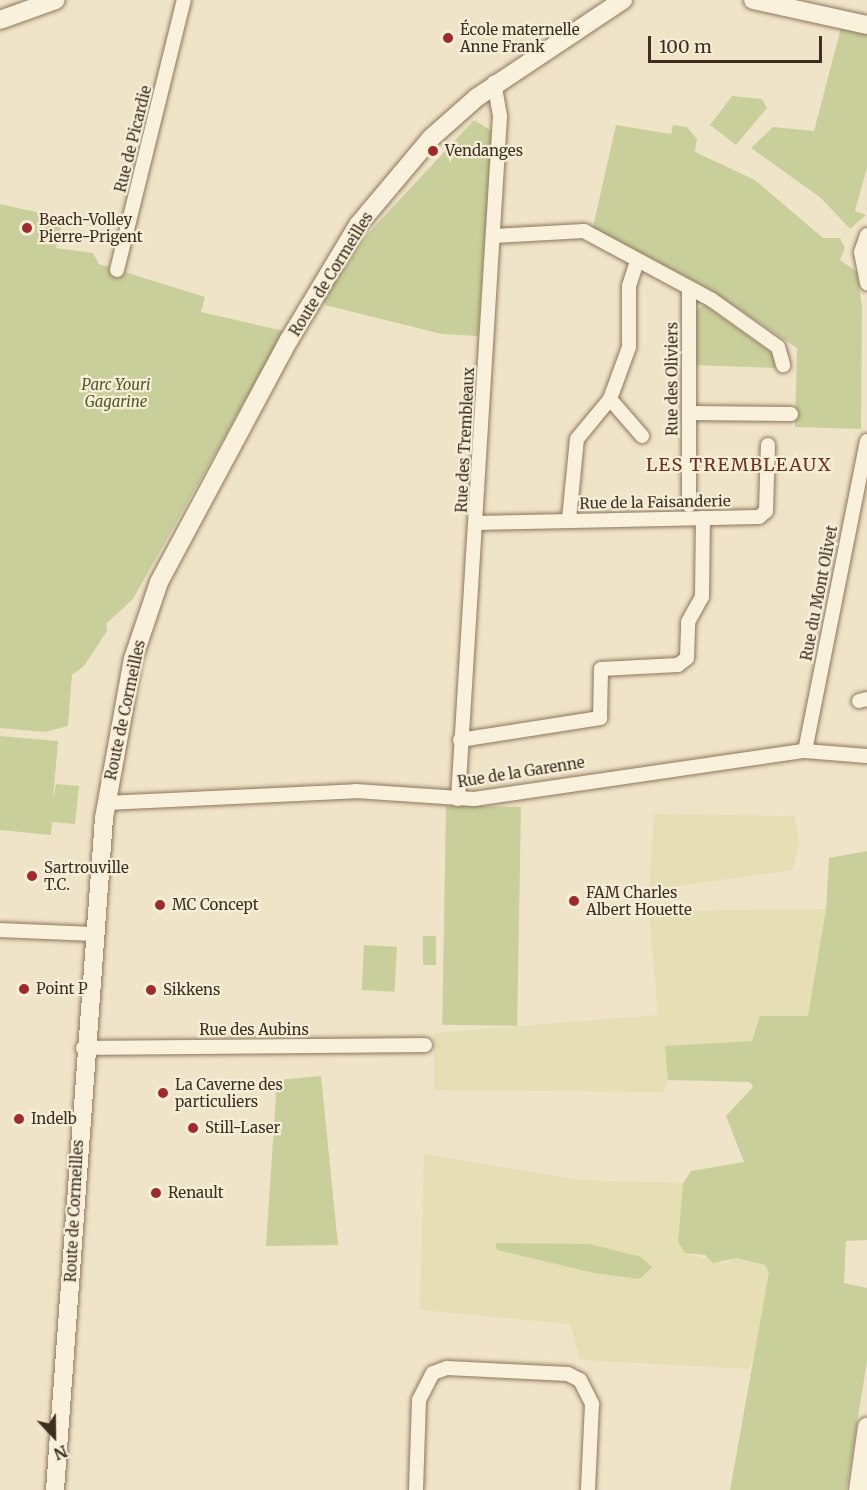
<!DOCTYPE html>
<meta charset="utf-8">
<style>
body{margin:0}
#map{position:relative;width:867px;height:1490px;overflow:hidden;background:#f0e4c8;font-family:Merriweather,serif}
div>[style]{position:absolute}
.farmland>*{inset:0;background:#e6deb5}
.green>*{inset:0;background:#c9cf9b;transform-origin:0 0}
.roads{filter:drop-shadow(0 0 2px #8d765c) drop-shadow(0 0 2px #8d765c)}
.street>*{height:14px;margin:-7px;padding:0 7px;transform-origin:7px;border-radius:7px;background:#faf1dc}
.secondary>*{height:18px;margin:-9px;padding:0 9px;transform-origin:9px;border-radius:9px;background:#faf1dc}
.dots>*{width:16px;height:16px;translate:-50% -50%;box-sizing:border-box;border:3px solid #f7eed8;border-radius:50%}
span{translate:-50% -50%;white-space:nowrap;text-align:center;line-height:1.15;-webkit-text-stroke:4.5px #f7eed8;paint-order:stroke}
.poi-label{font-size:15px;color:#3d2e20}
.left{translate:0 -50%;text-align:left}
.street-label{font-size:15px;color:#3d2e20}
.park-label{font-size:15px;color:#4d5a26;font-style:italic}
.quarter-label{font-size:18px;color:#6b2e1e;letter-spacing:1.5px}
.north{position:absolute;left:24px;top:1406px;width:60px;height:60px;-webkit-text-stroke:4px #f7eed8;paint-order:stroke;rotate:158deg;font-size:16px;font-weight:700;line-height:24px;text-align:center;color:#3d2e20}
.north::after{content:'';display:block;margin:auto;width:21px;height:27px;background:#3d2e20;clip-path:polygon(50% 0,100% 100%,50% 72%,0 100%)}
.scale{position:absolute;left:648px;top:36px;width:174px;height:27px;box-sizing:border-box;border:3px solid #3d2e20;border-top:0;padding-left:8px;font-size:18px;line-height:21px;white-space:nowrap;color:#3d2e20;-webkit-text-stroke:4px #f7eed8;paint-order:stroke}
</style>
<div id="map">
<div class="farmland">
<i style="clip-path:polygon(654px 814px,795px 816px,799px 844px,793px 870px,649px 890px)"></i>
<i style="clip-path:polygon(826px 909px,808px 1016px,761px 1016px,752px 1041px,666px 1046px,668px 1080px,663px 1092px,434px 1090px,434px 1033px,658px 1015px,649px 911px)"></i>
<i style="clip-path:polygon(424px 1154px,579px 1180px,683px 1183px,678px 1242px,685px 1253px,724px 1263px,737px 1258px,765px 1265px,769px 1272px,768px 1296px,750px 1369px,580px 1360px,570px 1324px,420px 1310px)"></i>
</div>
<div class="green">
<i style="clip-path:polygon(841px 28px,867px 34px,867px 168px,855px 211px,866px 215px,850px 229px,821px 198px,751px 148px,773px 127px,814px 131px)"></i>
<i style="clip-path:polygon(732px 96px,762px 99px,767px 108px,736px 145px,710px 125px)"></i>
<i style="clip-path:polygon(474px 120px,492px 131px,478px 336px,442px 334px,325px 305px,324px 297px,361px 241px)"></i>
<i style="clip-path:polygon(616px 125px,671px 134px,673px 125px,687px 127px,697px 139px,695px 152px,755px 180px,823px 238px,840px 238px,845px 248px,840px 260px,857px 272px,862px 307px,861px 429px,795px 427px,797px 348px,711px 290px,593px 227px)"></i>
<i style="clip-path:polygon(0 204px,63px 218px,56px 248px,93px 253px,99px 264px,205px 297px,201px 312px,284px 331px,133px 599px,106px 624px,107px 631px,84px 666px,72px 675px,68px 726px,45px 732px,0 728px)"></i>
<i style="clip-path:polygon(704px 305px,773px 354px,775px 368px,692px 365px,692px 314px)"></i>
<i style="clip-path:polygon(0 736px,58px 741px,53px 800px,56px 784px,79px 786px,75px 824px,52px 822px,51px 835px,0 830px)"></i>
<i style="left:521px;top:807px;width:219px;height:75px;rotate:91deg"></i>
<i style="clip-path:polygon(867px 851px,867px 1240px,846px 1241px,844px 1283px,867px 1288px,867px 1362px,846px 1490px,730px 1490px,769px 1272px,765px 1265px,737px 1258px,713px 1263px,705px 1255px,685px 1253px,678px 1242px,683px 1183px,691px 1171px,744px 1162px,726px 1116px,753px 1087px,750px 1082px,668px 1080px,665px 1046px,752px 1041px,760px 1016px,808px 1016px,826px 909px,829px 858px)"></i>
<i style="left:423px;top:936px;width:13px;height:29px"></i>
<i style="left:364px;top:945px;width:33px;height:45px;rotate:3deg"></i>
<i style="clip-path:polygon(321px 1076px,338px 1245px,266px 1246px,277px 1080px)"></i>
<i style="clip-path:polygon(495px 1243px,589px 1244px,641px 1257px,652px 1267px,640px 1279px,594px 1273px,497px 1250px)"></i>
</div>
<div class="roads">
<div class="street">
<i style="left:867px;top:235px;width:18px;rotate:109deg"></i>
<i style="left:861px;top:252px;width:32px;rotate:79deg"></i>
<i style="left:494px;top:236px;width:90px;rotate:-3.2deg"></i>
<i style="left:584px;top:231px;width:145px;rotate:28.3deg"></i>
<i style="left:712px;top:300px;width:81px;rotate:35.5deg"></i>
<i style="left:778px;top:347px;width:19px;rotate:74deg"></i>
<i style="left:117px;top:270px;width:278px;rotate:-76.1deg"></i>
<i style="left:689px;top:290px;width:215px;rotate:90deg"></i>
<i style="left:610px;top:399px;width:49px;rotate:49.1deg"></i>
<i style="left:689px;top:413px;width:102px;rotate:0.6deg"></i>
<i style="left:569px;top:519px;width:80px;rotate:-84.3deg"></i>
<i style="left:577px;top:439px;width:52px;rotate:-50.5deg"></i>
<i style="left:610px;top:399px;width:55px;rotate:-69.9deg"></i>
<i style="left:629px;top:347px;width:61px;rotate:-90deg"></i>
<i style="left:629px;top:286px;width:26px;rotate:-72deg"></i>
<i style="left:476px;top:523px;width:283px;rotate:-1.2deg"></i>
<i style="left:759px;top:517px;width:9px;rotate:-41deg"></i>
<i style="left:766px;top:511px;width:66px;rotate:-88.3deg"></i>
<i style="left:859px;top:701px;width:8px;rotate:-14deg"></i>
<i style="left:460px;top:740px;width:142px;rotate:-8.9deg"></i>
<i style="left:600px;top:718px;width:49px;rotate:-88.8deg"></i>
<i style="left:601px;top:669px;width:77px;rotate:-3deg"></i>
<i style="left:678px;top:665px;width:11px;rotate:-38deg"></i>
<i style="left:687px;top:658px;width:36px;rotate:-88deg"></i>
<i style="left:688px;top:622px;width:29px;rotate:-61deg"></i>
<i style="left:702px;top:597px;width:79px;rotate:-89.3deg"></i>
<i style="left:805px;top:751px;width:316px;rotate:-78.7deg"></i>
<i style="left:458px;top:799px;width:684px;rotate:-86.48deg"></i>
<i style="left:500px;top:116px;width:34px;rotate:-100deg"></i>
<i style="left:106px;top:803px;width:250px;rotate:-2.7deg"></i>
<i style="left:356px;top:791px;width:118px;rotate:3.9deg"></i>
<i style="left:474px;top:799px;width:334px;rotate:-8.3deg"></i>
<i style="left:805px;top:751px;width:62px;rotate:4.6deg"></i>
<i style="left:0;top:930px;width:93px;rotate:2.5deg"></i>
<i style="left:83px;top:1048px;width:342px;rotate:-0.5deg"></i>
<i style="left:416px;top:1490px;width:90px;rotate:-88.1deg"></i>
<i style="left:419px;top:1400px;width:30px;rotate:-63deg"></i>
<i style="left:433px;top:1373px;width:15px;rotate:-20deg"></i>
<i style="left:447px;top:1368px;width:121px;rotate:2.8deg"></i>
<i style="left:568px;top:1374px;width:13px;rotate:27deg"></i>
<i style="left:580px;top:1380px;width:27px;rotate:63deg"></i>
<i style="left:592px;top:1404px;width:86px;rotate:92.7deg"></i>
</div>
<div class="secondary">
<i style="left:753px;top:0;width:117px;rotate:12.4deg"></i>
<i style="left:0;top:20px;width:59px;rotate:-19.7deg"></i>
<i style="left:55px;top:1490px;width:674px;rotate:-85.83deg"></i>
<i style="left:104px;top:818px;width:162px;rotate:-79.7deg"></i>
<i style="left:133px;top:659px;width:81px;rotate:-71.3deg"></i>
<i style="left:159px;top:582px;width:275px;rotate:-61.8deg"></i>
<i style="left:289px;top:340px;width:134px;rotate:-59deg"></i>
<i style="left:358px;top:225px;width:114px;rotate:-50deg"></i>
<i style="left:431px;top:138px;width:60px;rotate:-41.6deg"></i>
<i style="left:476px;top:98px;width:177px;rotate:-33.7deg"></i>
<i style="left:858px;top:1490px;width:64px;rotate:-81.9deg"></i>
</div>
</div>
<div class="dots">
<i style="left:448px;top:38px;background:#9e2a2b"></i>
<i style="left:433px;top:151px;background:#9e2a2b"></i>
<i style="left:27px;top:228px;background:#9e2a2b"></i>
<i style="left:32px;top:876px;background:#9e2a2b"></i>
<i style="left:574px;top:901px;background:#9e2a2b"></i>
<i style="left:160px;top:905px;background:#9e2a2b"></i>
<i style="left:24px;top:989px;background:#9e2a2b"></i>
<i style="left:151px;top:990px;background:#9e2a2b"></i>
<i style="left:163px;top:1093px;background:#9e2a2b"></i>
<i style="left:19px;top:1119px;background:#9e2a2b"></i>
<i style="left:193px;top:1128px;background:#9e2a2b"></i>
<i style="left:156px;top:1193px;background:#9e2a2b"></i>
</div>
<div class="poi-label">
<span class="left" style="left:460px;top:38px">École maternelle<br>Anne Frank</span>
<span class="left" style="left:445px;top:151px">Vendanges</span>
<span class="left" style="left:39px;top:228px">Beach-Volley<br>Pierre-Prigent</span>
<span class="left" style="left:44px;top:876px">Sartrouville<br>T.C.</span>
<span class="left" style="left:586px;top:901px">FAM Charles<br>Albert Houette</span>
<span class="left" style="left:172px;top:905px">MC Concept</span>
<span class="left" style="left:36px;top:989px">Point P</span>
<span class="left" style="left:163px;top:990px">Sikkens</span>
<span class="left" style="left:175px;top:1093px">La Caverne des<br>particuliers</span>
<span class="left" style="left:31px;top:1119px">Indelb</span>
<span class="left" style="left:205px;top:1128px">Still-Laser</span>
<span class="left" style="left:168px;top:1193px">Renault</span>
</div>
<div class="street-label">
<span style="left:133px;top:139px;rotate:-76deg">Rue de Picardie</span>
<span style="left:331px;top:274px;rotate:-58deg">Route de Cormeilles</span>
<span style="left:672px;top:379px;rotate:-90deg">Rue des Oliviers</span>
<span style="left:465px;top:440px;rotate:-87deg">Rue des Trembleaux</span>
<span style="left:655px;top:502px;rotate:-1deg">Rue de la Faisanderie</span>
<span style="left:819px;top:593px;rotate:-79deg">Rue du Mont Olivet</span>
<span style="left:125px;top:710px;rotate:-78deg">Route de Cormeilles</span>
<span style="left:521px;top:772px;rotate:-9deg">Rue de la Garenne</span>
<span style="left:254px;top:1030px">Rue des Aubins</span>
<span style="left:74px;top:1211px;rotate:-87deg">Route de Cormeilles</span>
</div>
<div class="park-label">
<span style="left:116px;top:393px">Parc Youri<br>Gagarine</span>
</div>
<div class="quarter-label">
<span style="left:739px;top:465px">LES TREMBLEAUX</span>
</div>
<div class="north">N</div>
<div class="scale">100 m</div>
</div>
